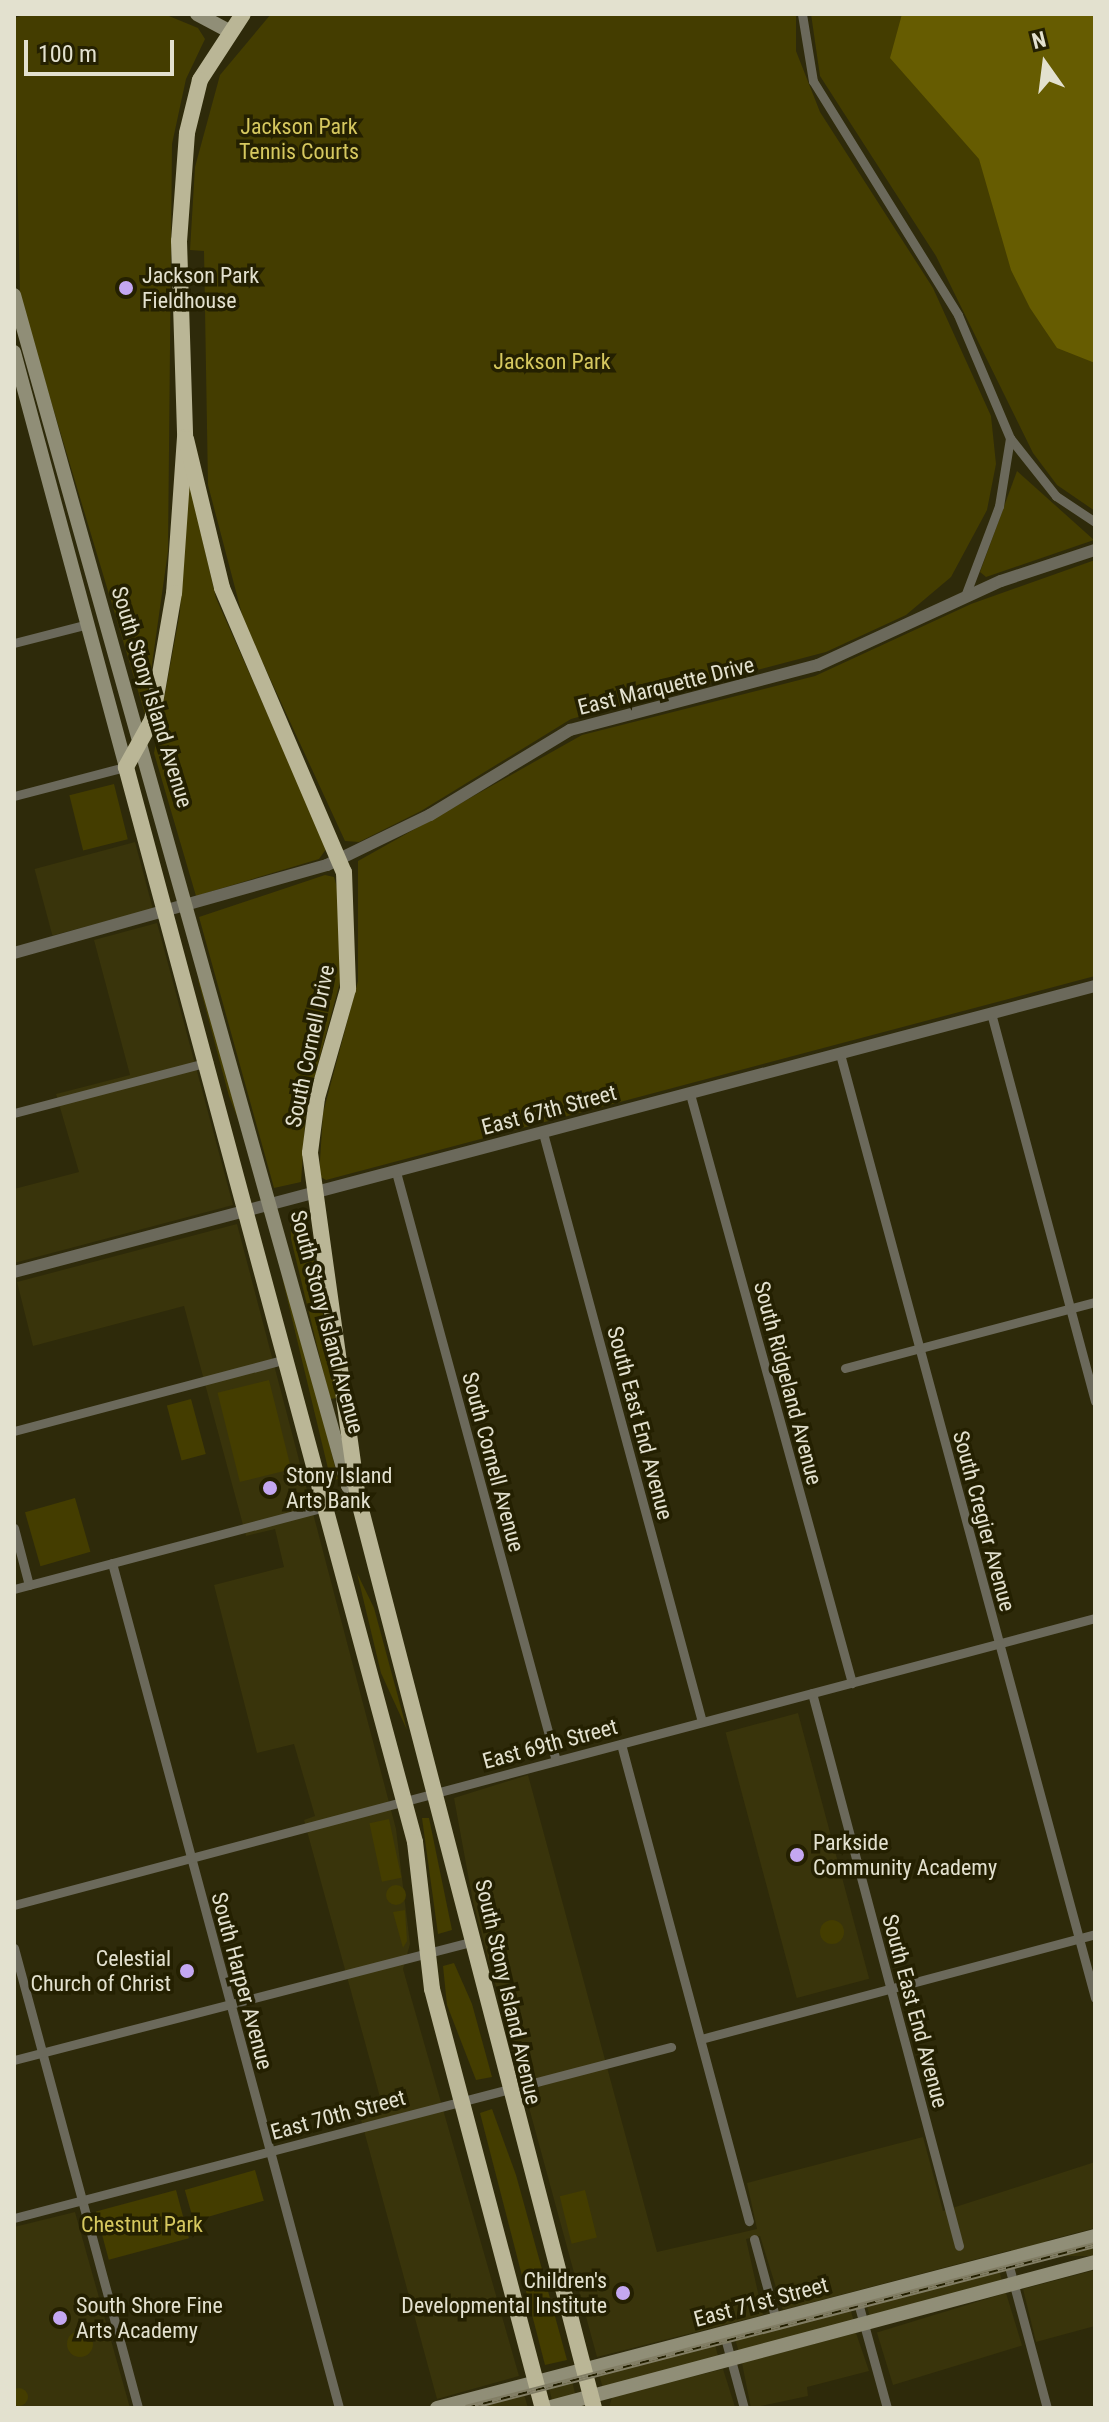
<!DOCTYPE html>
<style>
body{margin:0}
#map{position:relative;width:1109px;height:2422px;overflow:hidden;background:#2e2a0a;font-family:"Roboto Condensed",sans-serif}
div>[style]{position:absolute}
.built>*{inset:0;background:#39340b;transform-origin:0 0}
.green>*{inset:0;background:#443d00;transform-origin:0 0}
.round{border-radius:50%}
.water>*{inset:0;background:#665c01}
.minor>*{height:9px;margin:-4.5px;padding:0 4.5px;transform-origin:4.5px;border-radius:4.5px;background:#6b695b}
.tertiary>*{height:12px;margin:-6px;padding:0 6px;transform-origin:6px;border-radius:6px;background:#6b695b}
.secondary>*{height:14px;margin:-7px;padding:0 7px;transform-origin:7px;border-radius:7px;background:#908e77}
.trunk>*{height:16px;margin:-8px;padding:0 8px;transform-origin:8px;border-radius:8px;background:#bab696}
.rail>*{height:6px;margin-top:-3px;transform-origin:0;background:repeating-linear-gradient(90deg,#242001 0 9px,#827e65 0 18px);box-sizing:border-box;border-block:2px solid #827e65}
.dots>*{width:22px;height:22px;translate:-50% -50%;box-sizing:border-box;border:4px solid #242001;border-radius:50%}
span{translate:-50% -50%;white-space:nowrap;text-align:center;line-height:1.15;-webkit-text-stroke:7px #242001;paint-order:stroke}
.park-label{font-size:22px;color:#d6c85f}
.poi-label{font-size:22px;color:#e3e1cf}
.left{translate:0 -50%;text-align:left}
.right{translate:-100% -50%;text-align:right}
.street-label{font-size:22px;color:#e3e1cf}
.frame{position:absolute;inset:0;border:16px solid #e3e1cf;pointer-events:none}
.north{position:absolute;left:1005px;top:24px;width:80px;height:80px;-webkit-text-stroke:6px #242001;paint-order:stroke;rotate:346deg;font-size:22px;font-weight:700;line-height:32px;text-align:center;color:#e3e1cf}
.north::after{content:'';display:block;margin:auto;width:28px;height:36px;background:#e3e1cf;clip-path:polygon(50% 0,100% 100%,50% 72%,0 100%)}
.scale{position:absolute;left:24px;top:40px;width:150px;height:36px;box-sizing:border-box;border:4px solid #e3e1cf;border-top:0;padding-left:10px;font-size:24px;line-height:28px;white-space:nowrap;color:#e3e1cf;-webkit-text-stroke:6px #242001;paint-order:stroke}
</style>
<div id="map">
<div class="built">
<i style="left:135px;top:842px;width:69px;height:104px;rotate:75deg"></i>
<i style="clip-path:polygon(157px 923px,233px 1205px,14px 1263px,14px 1189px,79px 1172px,56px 1094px,130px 1075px,94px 940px)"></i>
<i style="clip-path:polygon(237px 1224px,396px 1829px,410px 1944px,403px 1969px,519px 2376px,437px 2399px,360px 2116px,383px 2108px,304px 1820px,315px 1816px,294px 1744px,257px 1753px,214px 1585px,284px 1567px,275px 1529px,246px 1536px,184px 1306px,33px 1346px,17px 1282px)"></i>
<i style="left:798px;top:1713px;width:275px;height:75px;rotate:75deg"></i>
<i style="clip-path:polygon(528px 1775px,657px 2252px,757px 2229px,747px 2183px,923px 2137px,943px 2211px,1095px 2162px,1095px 2228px,783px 2310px,760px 2236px,746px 2239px,763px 2315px,597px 2357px,473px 1902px,454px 1798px)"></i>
<i style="clip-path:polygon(75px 2212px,130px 2408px,14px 2408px,14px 2227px)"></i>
<i style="left:1095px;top:2241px;width:15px;height:84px;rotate:90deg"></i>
<i style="left:998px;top:2266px;width:16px;height:137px;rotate:75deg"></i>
<i style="clip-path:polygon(1095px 2270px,1095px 2326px,1036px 2342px,1023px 2289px)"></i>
<i style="left:1006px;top:2293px;width:55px;height:135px;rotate:73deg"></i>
<i style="left:849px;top:2305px;width:17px;height:119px;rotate:73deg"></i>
<i style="clip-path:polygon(856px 2333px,869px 2371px,807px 2387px,808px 2396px,751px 2408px,742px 2363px)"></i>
<i style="clip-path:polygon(714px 2341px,718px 2356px,603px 2389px,598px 2370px)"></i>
<i style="clip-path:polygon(723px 2369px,735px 2407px,609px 2408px,612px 2397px)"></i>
<i style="left:571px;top:2376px;width:22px;height:24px;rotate:77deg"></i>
<i style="clip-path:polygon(522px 2387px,528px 2408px,451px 2408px)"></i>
</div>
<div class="green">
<i style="clip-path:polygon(27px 14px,164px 14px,198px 28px,205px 39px,186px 79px,172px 144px,168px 551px,145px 714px,20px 298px,14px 18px)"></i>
<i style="clip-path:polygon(271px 14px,796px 14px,796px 51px,820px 112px,933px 288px,991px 416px,996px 464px,987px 510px,951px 577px,906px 615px,826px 652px,571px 719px,421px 811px,359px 842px,345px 841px,244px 622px,208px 485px,204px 251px,190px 250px,195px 167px,220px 75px)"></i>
<i style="clip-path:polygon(811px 14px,1095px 14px,1095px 511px,1057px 485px,1033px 453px,936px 256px,820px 76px)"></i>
<i style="clip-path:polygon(186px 469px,216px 598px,327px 848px,319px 859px,196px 896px,154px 753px,180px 612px)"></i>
<i style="clip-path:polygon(1017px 471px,1094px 540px,986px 577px,980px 572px)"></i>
<i style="clip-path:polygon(1095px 560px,1095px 976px,326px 1180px,319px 1176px,323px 1113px,358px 981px,358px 861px,582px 735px,815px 676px,971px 604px)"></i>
<i style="left:114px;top:784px;width:57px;height:46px;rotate:76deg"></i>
<i style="clip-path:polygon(325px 875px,334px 877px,340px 898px,340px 982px,306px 1109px,301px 1182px,274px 1188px,199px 917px)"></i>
<i style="clip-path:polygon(198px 980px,200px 980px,245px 1137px,229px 1096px)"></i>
<i style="clip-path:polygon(306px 1214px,337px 1398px,330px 1399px,291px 1239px,290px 1216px)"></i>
<i style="clip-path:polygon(282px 1277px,299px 1323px,338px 1479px,331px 1481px)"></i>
<i style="left:269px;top:1380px;width:92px;height:53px;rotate:76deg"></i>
<i style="left:191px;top:1399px;width:57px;height:25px;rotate:75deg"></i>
<i style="left:75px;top:1498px;width:56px;height:52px;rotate:74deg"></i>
<i style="clip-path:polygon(357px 1573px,374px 1608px,407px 1730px,381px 1673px)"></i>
<i style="clip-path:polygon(422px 1818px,429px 1818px,452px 1930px,438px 1934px)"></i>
<i style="left:389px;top:1819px;width:60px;height:20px;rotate:78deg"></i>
<i class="round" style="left:386px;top:1885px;width:20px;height:20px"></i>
<i style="clip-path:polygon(405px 1910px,407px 1941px,403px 1948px,393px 1912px)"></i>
<i class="round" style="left:820px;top:1920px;width:24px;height:24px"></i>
<i style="clip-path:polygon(454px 1963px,472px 2004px,492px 2077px,476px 2080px,447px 2005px,443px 1966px)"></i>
<i style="clip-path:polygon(492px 2109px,516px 2175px,567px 2360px,545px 2365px,480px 2113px)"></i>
<i style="left:255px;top:2170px;width:32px;height:73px;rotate:74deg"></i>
<i style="left:176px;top:2190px;width:50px;height:83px;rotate:75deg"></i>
<i style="left:585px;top:2190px;width:49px;height:26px;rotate:76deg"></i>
<i class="round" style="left:67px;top:2331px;width:26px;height:26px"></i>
<i class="round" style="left:10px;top:2388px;width:18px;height:18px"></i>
</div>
<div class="water">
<i style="clip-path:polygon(902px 14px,1095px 14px,1095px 363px,1057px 348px,1030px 308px,1011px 270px,979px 159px,890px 58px)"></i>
</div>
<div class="minor">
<i style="left:802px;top:14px;width:68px;rotate:80.7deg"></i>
<i style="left:813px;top:81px;width:275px;rotate:58.2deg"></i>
<i style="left:958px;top:315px;width:134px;rotate:67.1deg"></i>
<i style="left:1010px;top:438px;width:74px;rotate:51.6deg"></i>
<i style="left:1056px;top:496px;width:47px;rotate:33.7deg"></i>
<i style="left:965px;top:596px;width:96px;rotate:-69.3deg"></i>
<i style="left:999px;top:506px;width:69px;rotate:-80.8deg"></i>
<i style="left:14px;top:643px;width:76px;rotate:-14.4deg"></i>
<i style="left:14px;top:796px;width:118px;rotate:-14.7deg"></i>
<i style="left:991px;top:1013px;width:402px;rotate:75deg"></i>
<i style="left:840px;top:1054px;width:978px;rotate:74.88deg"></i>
<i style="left:690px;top:1094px;width:611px;rotate:74.62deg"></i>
<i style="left:14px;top:1113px;width:201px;rotate:-14.7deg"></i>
<i style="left:543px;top:1133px;width:610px;rotate:74.89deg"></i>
<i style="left:396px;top:1172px;width:610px;rotate:74.8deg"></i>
<i style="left:845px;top:1368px;width:259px;rotate:-14.8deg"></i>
<i style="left:14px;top:1431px;width:282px;rotate:-14.8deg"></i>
<i style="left:14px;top:1528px;width:59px;rotate:75.3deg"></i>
<i style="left:112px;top:1563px;width:875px;rotate:74.96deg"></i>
<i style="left:14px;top:1589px;width:356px;rotate:-14.8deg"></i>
<i style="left:812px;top:1693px;width:572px;rotate:75.11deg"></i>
<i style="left:621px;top:1744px;width:494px;rotate:75deg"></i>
<i style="left:14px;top:1905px;width:1118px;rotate:-14.87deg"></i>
<i style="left:14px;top:1948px;width:476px;rotate:74.9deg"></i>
<i style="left:701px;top:2039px;width:408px;rotate:-14.9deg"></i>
<i style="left:14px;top:2060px;width:471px;rotate:-14.5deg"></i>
<i style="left:14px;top:2218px;width:679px;rotate:-14.59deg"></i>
<i style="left:754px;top:2239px;width:84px;rotate:74.8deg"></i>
<i style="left:1007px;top:2259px;width:154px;rotate:75deg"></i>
<i style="left:857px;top:2299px;width:113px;rotate:74.6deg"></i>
<i style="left:724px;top:2334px;width:77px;rotate:74.9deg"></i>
</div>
<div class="tertiary">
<i style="left:14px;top:953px;width:325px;rotate:-15.7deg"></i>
<i style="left:327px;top:865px;width:114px;rotate:-25.9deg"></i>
<i style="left:430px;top:815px;width:164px;rotate:-31.3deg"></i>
<i style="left:570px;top:730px;width:256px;rotate:-14.7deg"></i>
<i style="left:818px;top:665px;width:201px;rotate:-24.7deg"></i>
<i style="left:1001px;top:581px;width:99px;rotate:-18.3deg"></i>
<i style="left:14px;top:1272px;width:1118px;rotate:-14.82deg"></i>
</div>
<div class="secondary">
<i style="left:197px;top:14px;width:34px;rotate:28deg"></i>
<i style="left:14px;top:295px;width:1237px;rotate:74.33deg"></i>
<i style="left:348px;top:1486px;width:16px;rotate:50deg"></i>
<i style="left:14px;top:352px;width:430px;rotate:74.9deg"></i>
<i style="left:437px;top:2408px;width:680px;rotate:-14.65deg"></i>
<i style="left:547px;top:2408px;width:567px;rotate:-14.92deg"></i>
</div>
<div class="trunk">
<i style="left:243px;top:14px;width:79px;rotate:123.1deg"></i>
<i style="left:200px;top:80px;width:55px;rotate:103.8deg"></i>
<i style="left:187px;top:133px;width:108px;rotate:94.2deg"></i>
<i style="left:179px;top:241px;width:196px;rotate:88.2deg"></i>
<i style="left:185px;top:437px;width:156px;rotate:94deg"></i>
<i style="left:174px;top:593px;width:129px;rotate:99.8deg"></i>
<i style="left:152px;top:720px;width:54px;rotate:119deg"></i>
<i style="left:126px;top:767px;width:1113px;rotate:74.95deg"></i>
<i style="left:415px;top:1842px;width:148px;rotate:83.4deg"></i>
<i style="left:432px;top:1989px;width:433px;rotate:75.2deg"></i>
<i style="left:186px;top:439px;width:153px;rotate:76.4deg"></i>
<i style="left:222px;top:588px;width:309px;rotate:66.8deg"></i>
<i style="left:344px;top:872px;width:117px;rotate:88deg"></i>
<i style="left:348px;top:989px;width:113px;rotate:105.9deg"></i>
<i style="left:317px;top:1098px;width:55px;rotate:97.3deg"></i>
<i style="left:310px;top:1153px;width:348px;rotate:82.1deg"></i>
<i style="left:358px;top:1498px;width:940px;rotate:75.46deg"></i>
</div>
<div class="rail">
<i style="left:466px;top:2408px;width:650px;rotate:-14.53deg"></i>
</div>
<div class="dots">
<i style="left:126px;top:288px;background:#c4a7f1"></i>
<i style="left:270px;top:1488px;background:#c4a7f1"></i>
<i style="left:797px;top:1855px;background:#c4a7f1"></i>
<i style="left:187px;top:1971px;background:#c4a7f1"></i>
<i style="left:623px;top:2293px;background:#c4a7f1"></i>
<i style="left:60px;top:2318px;background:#c4a7f1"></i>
</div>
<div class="park-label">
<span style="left:299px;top:139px">Jackson Park<br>Tennis Courts</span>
<span style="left:552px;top:362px">Jackson Park</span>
<span style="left:142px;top:2225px">Chestnut Park</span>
</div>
<div class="poi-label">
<span class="left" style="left:142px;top:288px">Jackson Park<br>Fieldhouse</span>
<span class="left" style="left:286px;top:1488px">Stony Island<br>Arts Bank</span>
<span class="left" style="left:813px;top:1855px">Parkside<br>Community Academy</span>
<span class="right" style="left:171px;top:1971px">Celestial<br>Church of Christ</span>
<span class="right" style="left:607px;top:2293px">Children's<br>Developmental Institute</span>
<span class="left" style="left:76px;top:2318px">South Shore Fine<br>Arts Academy</span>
</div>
<div class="street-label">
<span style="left:666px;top:686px;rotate:-14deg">East Marquette Drive</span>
<span style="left:152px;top:697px;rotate:73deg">South Stony Island Avenue</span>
<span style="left:310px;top:1046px;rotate:-78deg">South Cornell Drive</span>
<span style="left:549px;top:1110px;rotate:-15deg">East 67th Street</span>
<span style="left:327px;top:1322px;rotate:75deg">South Stony Island Avenue</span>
<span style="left:788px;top:1383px;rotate:75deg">South Ridgeland Avenue</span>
<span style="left:640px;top:1423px;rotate:75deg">South East End Avenue</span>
<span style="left:493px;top:1462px;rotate:75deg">South Cornell Avenue</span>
<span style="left:984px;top:1521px;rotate:75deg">South Cregier Avenue</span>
<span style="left:550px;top:1744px;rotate:-15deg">East 69th Street</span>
<span style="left:242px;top:1981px;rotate:75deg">South Harper Avenue</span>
<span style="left:508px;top:1992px;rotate:77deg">South Stony Island Avenue</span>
<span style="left:915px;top:2011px;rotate:75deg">South East End Avenue</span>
<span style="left:338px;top:2115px;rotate:-15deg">East 70th Street</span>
<span style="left:761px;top:2302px;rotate:-15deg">East 71st Street</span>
</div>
<div class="frame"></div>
<div class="north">N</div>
<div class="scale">100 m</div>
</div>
